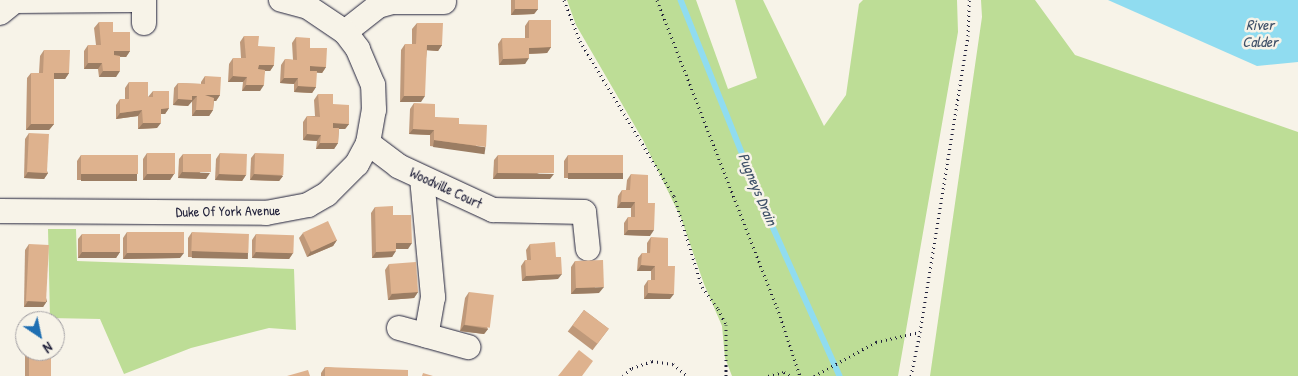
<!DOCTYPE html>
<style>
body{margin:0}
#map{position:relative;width:1298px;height:376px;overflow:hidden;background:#f7f3e8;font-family:"Patrick Hand",sans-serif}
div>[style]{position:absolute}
.green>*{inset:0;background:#bddd96}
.water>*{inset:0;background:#90dcf0}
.stream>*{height:5.5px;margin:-2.75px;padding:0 2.75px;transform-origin:2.75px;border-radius:2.75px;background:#90dcf0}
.path>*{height:3px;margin-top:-1.5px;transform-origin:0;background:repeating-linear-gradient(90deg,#22223b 0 1px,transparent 0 5px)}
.roads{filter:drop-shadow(0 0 1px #22223b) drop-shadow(0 0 1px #22223b)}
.minor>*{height:24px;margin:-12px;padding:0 12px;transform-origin:12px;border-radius:12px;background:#f7f3e8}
.wall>*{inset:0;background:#bf997a;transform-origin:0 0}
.shaded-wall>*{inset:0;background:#9b7d63;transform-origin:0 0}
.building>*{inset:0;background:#deb28e;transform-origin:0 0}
span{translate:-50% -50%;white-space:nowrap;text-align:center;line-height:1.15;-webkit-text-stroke:5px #f7f3e8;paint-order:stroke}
.street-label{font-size:14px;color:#22223b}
.water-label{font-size:15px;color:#3e5068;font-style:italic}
.north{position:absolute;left:15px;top:311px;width:50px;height:50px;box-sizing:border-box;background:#f7f3e8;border:1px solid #a29fa3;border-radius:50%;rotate:146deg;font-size:14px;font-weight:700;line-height:20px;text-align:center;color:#22223b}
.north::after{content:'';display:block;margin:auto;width:18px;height:22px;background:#1f6fb2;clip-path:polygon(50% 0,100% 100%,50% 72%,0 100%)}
</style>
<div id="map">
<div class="green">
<i style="clip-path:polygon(567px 0,696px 0,728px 89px,757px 78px,735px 0,763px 0,824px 126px,846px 95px,859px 4px,863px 0,957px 0,958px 32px,898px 376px,732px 376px,725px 358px,722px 326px,704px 284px,681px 218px,643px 140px,576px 25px)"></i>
<i style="clip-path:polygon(981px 0,1035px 0,1075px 55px,1298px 132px,1298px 376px,930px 376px,982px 17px)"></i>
<i style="clip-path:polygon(48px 229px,76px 229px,77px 261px,294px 269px,296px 330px,269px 328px,191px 348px,124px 374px,100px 319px,50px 318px)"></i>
</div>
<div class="water">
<i style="clip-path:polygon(1108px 0,1298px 0,1298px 62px,1257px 66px)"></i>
</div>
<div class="stream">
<i style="left:681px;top:0;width:223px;rotate:68.2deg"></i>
<i style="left:764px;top:207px;width:185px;rotate:65.8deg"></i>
</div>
<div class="path">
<i style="left:564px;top:0;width:44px;rotate:68.7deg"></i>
<i style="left:580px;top:41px;width:181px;rotate:58.8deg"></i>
<i style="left:674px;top:196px;width:95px;rotate:72.9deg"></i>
<i style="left:702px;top:287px;width:27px;rotate:54deg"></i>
<i style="left:718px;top:309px;width:18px;rotate:63deg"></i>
<i style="left:726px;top:325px;width:51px;rotate:90deg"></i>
<i style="left:657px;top:0;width:330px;rotate:68.7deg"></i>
<i style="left:777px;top:307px;width:73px;rotate:71.6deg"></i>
<i style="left:623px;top:376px;width:12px;rotate:-42deg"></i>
<i style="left:632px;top:368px;width:21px;rotate:-19deg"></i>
<i style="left:652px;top:361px;width:21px;rotate:8deg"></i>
<i style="left:673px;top:364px;width:19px;rotate:39deg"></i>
<i style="left:768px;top:376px;width:16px;rotate:-14deg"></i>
<i style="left:784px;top:372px;width:8px;rotate:30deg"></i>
<i style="left:814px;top:376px;width:71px;rotate:-28.7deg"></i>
<i style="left:876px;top:342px;width:45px;rotate:-12.8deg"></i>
<i style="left:920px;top:332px;width:300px;rotate:-80.8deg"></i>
<i style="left:968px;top:36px;width:36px;rotate:-88deg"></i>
<i style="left:911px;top:376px;width:45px;rotate:-78.4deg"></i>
</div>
<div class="roads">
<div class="minor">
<i style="left:144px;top:0;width:23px;rotate:90deg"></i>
<i style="left:0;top:13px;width:19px;rotate:-39deg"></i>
<i style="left:15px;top:1px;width:117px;rotate:-0.5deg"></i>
<i style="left:345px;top:32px;width:42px;rotate:-38.2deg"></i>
<i style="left:378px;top:6px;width:15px;rotate:-16deg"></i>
<i style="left:392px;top:2px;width:52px"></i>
<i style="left:368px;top:143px;width:38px;rotate:37deg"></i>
<i style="left:398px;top:166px;width:105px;rotate:24.9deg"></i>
<i style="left:493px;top:210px;width:91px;rotate:1.3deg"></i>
<i style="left:584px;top:212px;width:37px;rotate:84deg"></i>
<i style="left:422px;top:178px;width:120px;rotate:84.7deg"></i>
<i style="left:433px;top:297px;width:39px;rotate:100deg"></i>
<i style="left:0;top:211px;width:266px;rotate:0.4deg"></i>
<i style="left:266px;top:213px;width:43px;rotate:-10.8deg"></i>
<i style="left:308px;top:205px;width:22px;rotate:-30deg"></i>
<i style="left:327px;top:194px;width:42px;rotate:-45deg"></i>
<i style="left:357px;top:164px;width:24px;rotate:-62deg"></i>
<i style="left:368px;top:143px;width:34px;rotate:-80deg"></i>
<i style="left:374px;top:110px;width:25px;rotate:-92deg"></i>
<i style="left:373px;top:85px;width:39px;rotate:-113deg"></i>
<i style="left:358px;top:49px;width:21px;rotate:-127deg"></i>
<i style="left:345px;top:32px;width:45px;rotate:-146deg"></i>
<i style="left:308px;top:7px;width:28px;rotate:-165deg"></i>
<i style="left:399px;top:328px;width:72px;rotate:15.4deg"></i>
</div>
</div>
<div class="wall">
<i style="clip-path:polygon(511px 0,538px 0,538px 9px,534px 14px,511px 15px)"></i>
<i style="clip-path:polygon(529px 20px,551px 47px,547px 53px,529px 54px,525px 64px,499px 65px,498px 44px,502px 38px,525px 38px,525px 26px)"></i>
<i style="clip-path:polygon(99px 22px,113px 32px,130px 51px,126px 57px,120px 57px,116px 77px,99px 77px,98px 69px,84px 69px,84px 51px,88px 45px,96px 45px,94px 28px)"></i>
<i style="clip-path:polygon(417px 23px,442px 45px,438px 51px,427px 50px,421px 102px,400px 102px,401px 50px,405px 44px,412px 44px,412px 29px)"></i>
<i style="clip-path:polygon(244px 36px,258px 46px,274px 65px,270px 71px,265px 71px,260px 91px,242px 91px,243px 82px,228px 82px,229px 64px,233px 58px,241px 58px,240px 42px)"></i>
<i style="clip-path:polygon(296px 37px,326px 67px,322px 73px,316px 72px,316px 87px,312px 93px,294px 92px,294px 84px,280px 83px,281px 65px,285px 59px,293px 60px,292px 43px)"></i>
<i style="clip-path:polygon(44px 50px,69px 73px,65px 79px,54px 79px,54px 124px,49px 130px,26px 130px,27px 78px,31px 73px,39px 73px,40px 56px)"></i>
<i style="clip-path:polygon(205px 76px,220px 95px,216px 101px,214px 101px,213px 110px,209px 116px,192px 116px,192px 101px,191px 101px,188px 106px,173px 105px,174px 88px,178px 83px,201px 84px,201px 82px)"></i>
<i style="clip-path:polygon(129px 82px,148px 97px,153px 91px,169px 108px,165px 114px,161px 114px,157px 128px,138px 129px,138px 116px,116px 119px,116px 105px,120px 99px,125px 99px,125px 88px)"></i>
<i style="clip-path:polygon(318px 94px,333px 104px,349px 124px,345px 129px,339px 129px,338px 143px,334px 149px,316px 149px,317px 141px,303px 140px,303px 122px,307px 116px,315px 116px,314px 100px)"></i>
<i style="clip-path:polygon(414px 103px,435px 117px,459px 124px,482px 153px,430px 146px,430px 135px,409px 134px,410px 109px)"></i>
<i style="clip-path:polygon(29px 133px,48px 173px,44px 179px,24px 178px,25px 139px)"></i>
<i style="clip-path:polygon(147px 153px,174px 174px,170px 180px,143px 180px,143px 159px)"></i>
<i style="clip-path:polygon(220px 153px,246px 175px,242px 181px,215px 180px,216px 159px)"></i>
<i style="clip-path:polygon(255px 153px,283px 176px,279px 181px,250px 180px,251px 158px)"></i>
<i style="clip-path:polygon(183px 154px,206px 179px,178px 178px,179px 159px)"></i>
<i style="clip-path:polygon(81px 155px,137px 174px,133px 180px,77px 180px,77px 161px)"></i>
<i style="clip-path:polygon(498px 155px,550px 179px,493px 179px,494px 160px)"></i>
<i style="clip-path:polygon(568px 155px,623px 173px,619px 178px,564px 178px,564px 161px)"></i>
<i style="clip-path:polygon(631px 174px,648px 203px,650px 236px,624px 235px,624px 223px,628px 217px,631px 217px,631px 208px,617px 208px,618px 196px,622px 190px,626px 190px,627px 180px)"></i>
<i style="clip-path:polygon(375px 207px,393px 215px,408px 249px,396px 249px,392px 257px,372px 258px,371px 213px)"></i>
<i style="clip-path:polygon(127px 232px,180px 258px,123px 259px,123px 238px)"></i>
<i style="clip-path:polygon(192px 232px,248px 252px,244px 258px,188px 257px,188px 238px)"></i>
<i style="clip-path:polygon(303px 233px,337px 240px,333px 246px,307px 257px,299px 238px)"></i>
<i style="clip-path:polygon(82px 234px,120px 252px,116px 258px,78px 258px,78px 239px)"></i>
<i style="clip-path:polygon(256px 234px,293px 253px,289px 259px,252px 258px,252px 240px)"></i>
<i style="clip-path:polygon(651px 237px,668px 266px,670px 299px,644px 299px,644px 286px,648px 280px,651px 280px,651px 271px,637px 271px,638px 258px,642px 253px,647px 253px,647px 243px)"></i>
<i style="clip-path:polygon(29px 244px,47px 301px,43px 307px,24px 307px,25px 250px)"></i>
<i style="clip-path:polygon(530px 244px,556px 257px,558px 279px,522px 281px,521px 266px,525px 260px,527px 260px,526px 250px)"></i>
<i style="clip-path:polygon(575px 261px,599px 293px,571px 294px,571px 267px)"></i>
<i style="clip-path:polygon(389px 264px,418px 292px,414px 298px,388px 300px,385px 270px)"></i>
<i style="clip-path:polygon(469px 292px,488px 329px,484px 334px,460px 331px,465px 298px)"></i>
<i style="left:584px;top:310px;width:31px;height:27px;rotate:37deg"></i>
<i style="left:25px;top:351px;width:26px;height:25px"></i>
<i style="clip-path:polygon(325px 367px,408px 376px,321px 376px,321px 373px)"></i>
</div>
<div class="shaded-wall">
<i style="clip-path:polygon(515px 9px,538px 9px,534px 14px,511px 15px)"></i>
<i style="clip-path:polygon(427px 45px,442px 45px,438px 51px,423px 50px)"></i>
<i style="clip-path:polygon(551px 47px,547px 53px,525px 54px,529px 48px)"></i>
<i style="clip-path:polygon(114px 51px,130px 51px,126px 57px,110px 56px)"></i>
<i style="clip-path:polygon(529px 58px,525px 64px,499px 65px,503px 59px)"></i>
<i style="clip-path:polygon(88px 63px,102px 63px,98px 69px,84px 69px)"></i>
<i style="clip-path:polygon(259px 65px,274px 65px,270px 71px,255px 71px)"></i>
<i style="clip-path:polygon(310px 66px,326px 67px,322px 73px,306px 72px)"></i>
<i style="clip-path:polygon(103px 71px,120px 71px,116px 77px,99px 77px)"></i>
<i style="clip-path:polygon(54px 73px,69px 73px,65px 79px,50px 79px)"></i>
<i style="clip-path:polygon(233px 76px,247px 77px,243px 82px,228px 82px)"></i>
<i style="clip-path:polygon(284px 78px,298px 78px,294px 84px,280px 83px)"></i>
<i style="clip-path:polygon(246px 85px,264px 85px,260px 91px,242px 91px)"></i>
<i style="clip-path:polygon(298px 86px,316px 87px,312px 93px,294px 92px)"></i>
<i style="clip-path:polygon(205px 95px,220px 95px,216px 101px,201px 101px)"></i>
<i style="clip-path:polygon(192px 96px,197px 96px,188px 106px,173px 105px,178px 99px)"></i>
<i style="clip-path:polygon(404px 96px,425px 96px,421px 102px,400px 102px)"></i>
<i style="clip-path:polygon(169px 108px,165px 114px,157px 114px,161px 109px)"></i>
<i style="clip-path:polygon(142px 110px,138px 116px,116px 119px,120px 113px)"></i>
<i style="clip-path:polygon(196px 110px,213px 110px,209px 116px,192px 116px)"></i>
<i style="clip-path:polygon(143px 123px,161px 123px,157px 128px,138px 129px)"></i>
<i style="clip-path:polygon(333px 123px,349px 124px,345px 129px,329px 129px)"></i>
<i style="clip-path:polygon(31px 124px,54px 124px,49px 130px,26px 130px)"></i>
<i style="clip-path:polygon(413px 129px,434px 130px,430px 135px,409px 134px)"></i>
<i style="clip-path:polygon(307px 134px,321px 135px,317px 141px,303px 140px)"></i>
<i style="left:434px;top:140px;width:52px;height:7px;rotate:8deg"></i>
<i style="clip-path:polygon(320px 143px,338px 143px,334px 149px,316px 149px)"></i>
<i style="clip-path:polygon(28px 172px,48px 173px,44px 179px,24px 178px)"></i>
<i style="clip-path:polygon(182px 172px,210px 173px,206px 179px,178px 178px)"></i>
<i style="clip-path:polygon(497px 173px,554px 174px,550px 179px,493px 179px)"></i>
<i style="left:568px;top:173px;width:55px;height:6px"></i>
<i style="left:81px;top:174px;width:56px;height:7px"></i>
<i style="clip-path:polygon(147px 174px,174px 174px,170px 180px,143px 180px)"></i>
<i style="clip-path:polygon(219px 174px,246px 175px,242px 181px,215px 180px)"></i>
<i style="clip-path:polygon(254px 174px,283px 176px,279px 181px,250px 180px)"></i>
<i style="clip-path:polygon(621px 202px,635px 202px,631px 208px,617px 208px)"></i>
<i style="clip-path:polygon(628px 230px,654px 230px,650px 236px,624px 235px)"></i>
<i style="clip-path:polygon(337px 240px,333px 246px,307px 257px,311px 251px)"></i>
<i style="clip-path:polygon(396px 243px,412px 243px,408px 249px,392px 249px)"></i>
<i style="left:192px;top:251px;width:56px;height:7px;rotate:1deg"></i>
<i style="clip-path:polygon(396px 251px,392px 257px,372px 258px,376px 252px)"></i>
<i style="clip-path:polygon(82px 252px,120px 252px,116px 258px,78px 258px)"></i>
<i style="clip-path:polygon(256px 252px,293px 253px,289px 259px,252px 258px)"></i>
<i style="clip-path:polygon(127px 253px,184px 253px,180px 258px,123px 259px)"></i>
<i style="clip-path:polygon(641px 265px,655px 266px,651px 271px,637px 271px)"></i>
<i style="clip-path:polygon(562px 274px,558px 279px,522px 281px,526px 276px)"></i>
<i style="clip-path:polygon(604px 287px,599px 293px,571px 294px,576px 288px)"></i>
<i style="clip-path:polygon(418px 292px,414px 298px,388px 300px,392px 294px)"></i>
<i style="clip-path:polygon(648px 293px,674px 294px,670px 299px,644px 299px)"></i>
<i style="clip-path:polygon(28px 301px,47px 301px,43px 307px,24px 307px)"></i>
<i style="clip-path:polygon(464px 325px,488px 329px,484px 334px,460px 331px)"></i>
</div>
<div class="building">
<i style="left:515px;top:0;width:23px;height:9px"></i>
<i style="clip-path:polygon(529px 20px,551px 20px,551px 47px,529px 48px,529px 58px,503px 59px,502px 38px,529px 38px)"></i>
<i style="clip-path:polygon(99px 22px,113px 22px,113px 32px,130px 32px,130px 51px,114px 51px,114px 55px,120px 56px,120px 71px,103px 71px,102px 63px,88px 63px,88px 45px,101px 45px)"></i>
<i style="clip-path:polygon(417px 23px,443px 23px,442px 45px,427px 45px,425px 96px,404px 96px,405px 44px,416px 44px)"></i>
<i style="clip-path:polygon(244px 36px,259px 36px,258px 46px,275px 47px,274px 65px,259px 65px,258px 69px,265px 70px,264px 85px,246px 85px,247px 77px,233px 76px,233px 58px,246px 58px)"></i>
<i style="clip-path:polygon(296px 37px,310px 38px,310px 48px,327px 48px,326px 67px,310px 66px,310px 71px,317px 71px,316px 87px,298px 86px,298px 78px,284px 78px,285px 59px,297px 60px)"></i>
<i style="clip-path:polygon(44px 50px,70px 50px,69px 73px,54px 73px,54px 124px,31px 124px,31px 73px,43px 73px)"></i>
<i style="clip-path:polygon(205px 76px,221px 77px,220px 95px,205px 95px,214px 98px,213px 110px,196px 110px,197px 96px,192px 96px,192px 100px,178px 99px,178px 83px,205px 84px)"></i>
<i style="clip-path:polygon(129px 82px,148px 82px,148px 97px,153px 97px,153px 91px,169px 91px,169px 108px,161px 109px,161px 123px,143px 123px,142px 110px,120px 113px,120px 99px,129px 99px)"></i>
<i style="clip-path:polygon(318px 94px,333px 94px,333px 104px,349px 105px,349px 124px,333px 123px,333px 128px,339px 128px,338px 143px,320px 143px,321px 135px,307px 134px,307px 116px,320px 117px)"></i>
<i style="clip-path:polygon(414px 103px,435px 104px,435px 117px,459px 118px,459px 124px,487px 125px,486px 147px,434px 140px,434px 130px,413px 129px)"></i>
<i style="left:29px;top:133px;width:20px;height:39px;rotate:3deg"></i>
<i style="left:147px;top:153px;width:28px;height:21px"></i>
<i style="left:220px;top:153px;width:27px;height:21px;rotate:2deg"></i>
<i style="left:255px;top:153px;width:29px;height:21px;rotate:2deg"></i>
<i style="left:183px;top:154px;width:28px;height:18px"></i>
<i style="left:81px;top:155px;width:57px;height:19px"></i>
<i style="left:498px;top:155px;width:56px;height:18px"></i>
<i style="left:568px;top:155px;width:55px;height:18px"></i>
<i style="clip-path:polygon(631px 174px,648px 175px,648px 203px,655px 203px,654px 230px,628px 230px,628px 217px,635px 217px,635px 202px,621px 202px,622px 190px,630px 190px)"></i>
<i style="clip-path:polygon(393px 206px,393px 215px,411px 215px,412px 243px,396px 243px,396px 251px,376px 252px,375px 207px)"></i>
<i style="left:328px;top:221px;width:21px;height:28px;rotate:65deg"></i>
<i style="left:127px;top:232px;width:57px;height:21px"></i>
<i style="left:192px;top:232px;width:57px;height:19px;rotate:2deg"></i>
<i style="left:82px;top:234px;width:38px;height:18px"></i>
<i style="left:256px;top:234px;width:38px;height:18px;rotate:2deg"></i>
<i style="clip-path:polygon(651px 237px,668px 238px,668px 266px,675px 266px,674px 294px,648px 293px,648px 280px,655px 280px,655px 266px,641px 265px,642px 253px,650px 253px)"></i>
<i style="clip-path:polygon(555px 242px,556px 257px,561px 257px,562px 274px,526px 276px,525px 260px,531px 260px,530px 244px)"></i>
<i style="left:29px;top:244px;width:20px;height:57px;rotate:3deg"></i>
<i style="left:603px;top:260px;width:27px;height:28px;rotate:88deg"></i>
<i style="left:416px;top:262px;width:30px;height:27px;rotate:86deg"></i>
<i style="left:469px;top:292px;width:25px;height:33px;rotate:7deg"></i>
<i style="left:584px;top:310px;width:31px;height:19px;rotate:37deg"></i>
<i style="clip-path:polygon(579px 350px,593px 361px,582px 376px,558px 376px)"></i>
<i style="left:29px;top:351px;width:22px;height:25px"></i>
<i style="clip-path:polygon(325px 367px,408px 370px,408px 376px,325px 376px)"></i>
<i style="clip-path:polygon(308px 370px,310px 376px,287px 376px)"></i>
<i style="clip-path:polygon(423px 373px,433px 376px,422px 376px)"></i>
</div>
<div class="street-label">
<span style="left:446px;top:188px;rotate:25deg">Woodville Court</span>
<span style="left:228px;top:211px;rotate:-1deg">Duke Of York Avenue</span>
</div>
<div class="water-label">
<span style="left:1260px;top:33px">River<br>Calder</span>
<span style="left:758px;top:189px;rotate:67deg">Pugneys Drain</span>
</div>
<div class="north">N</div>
</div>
